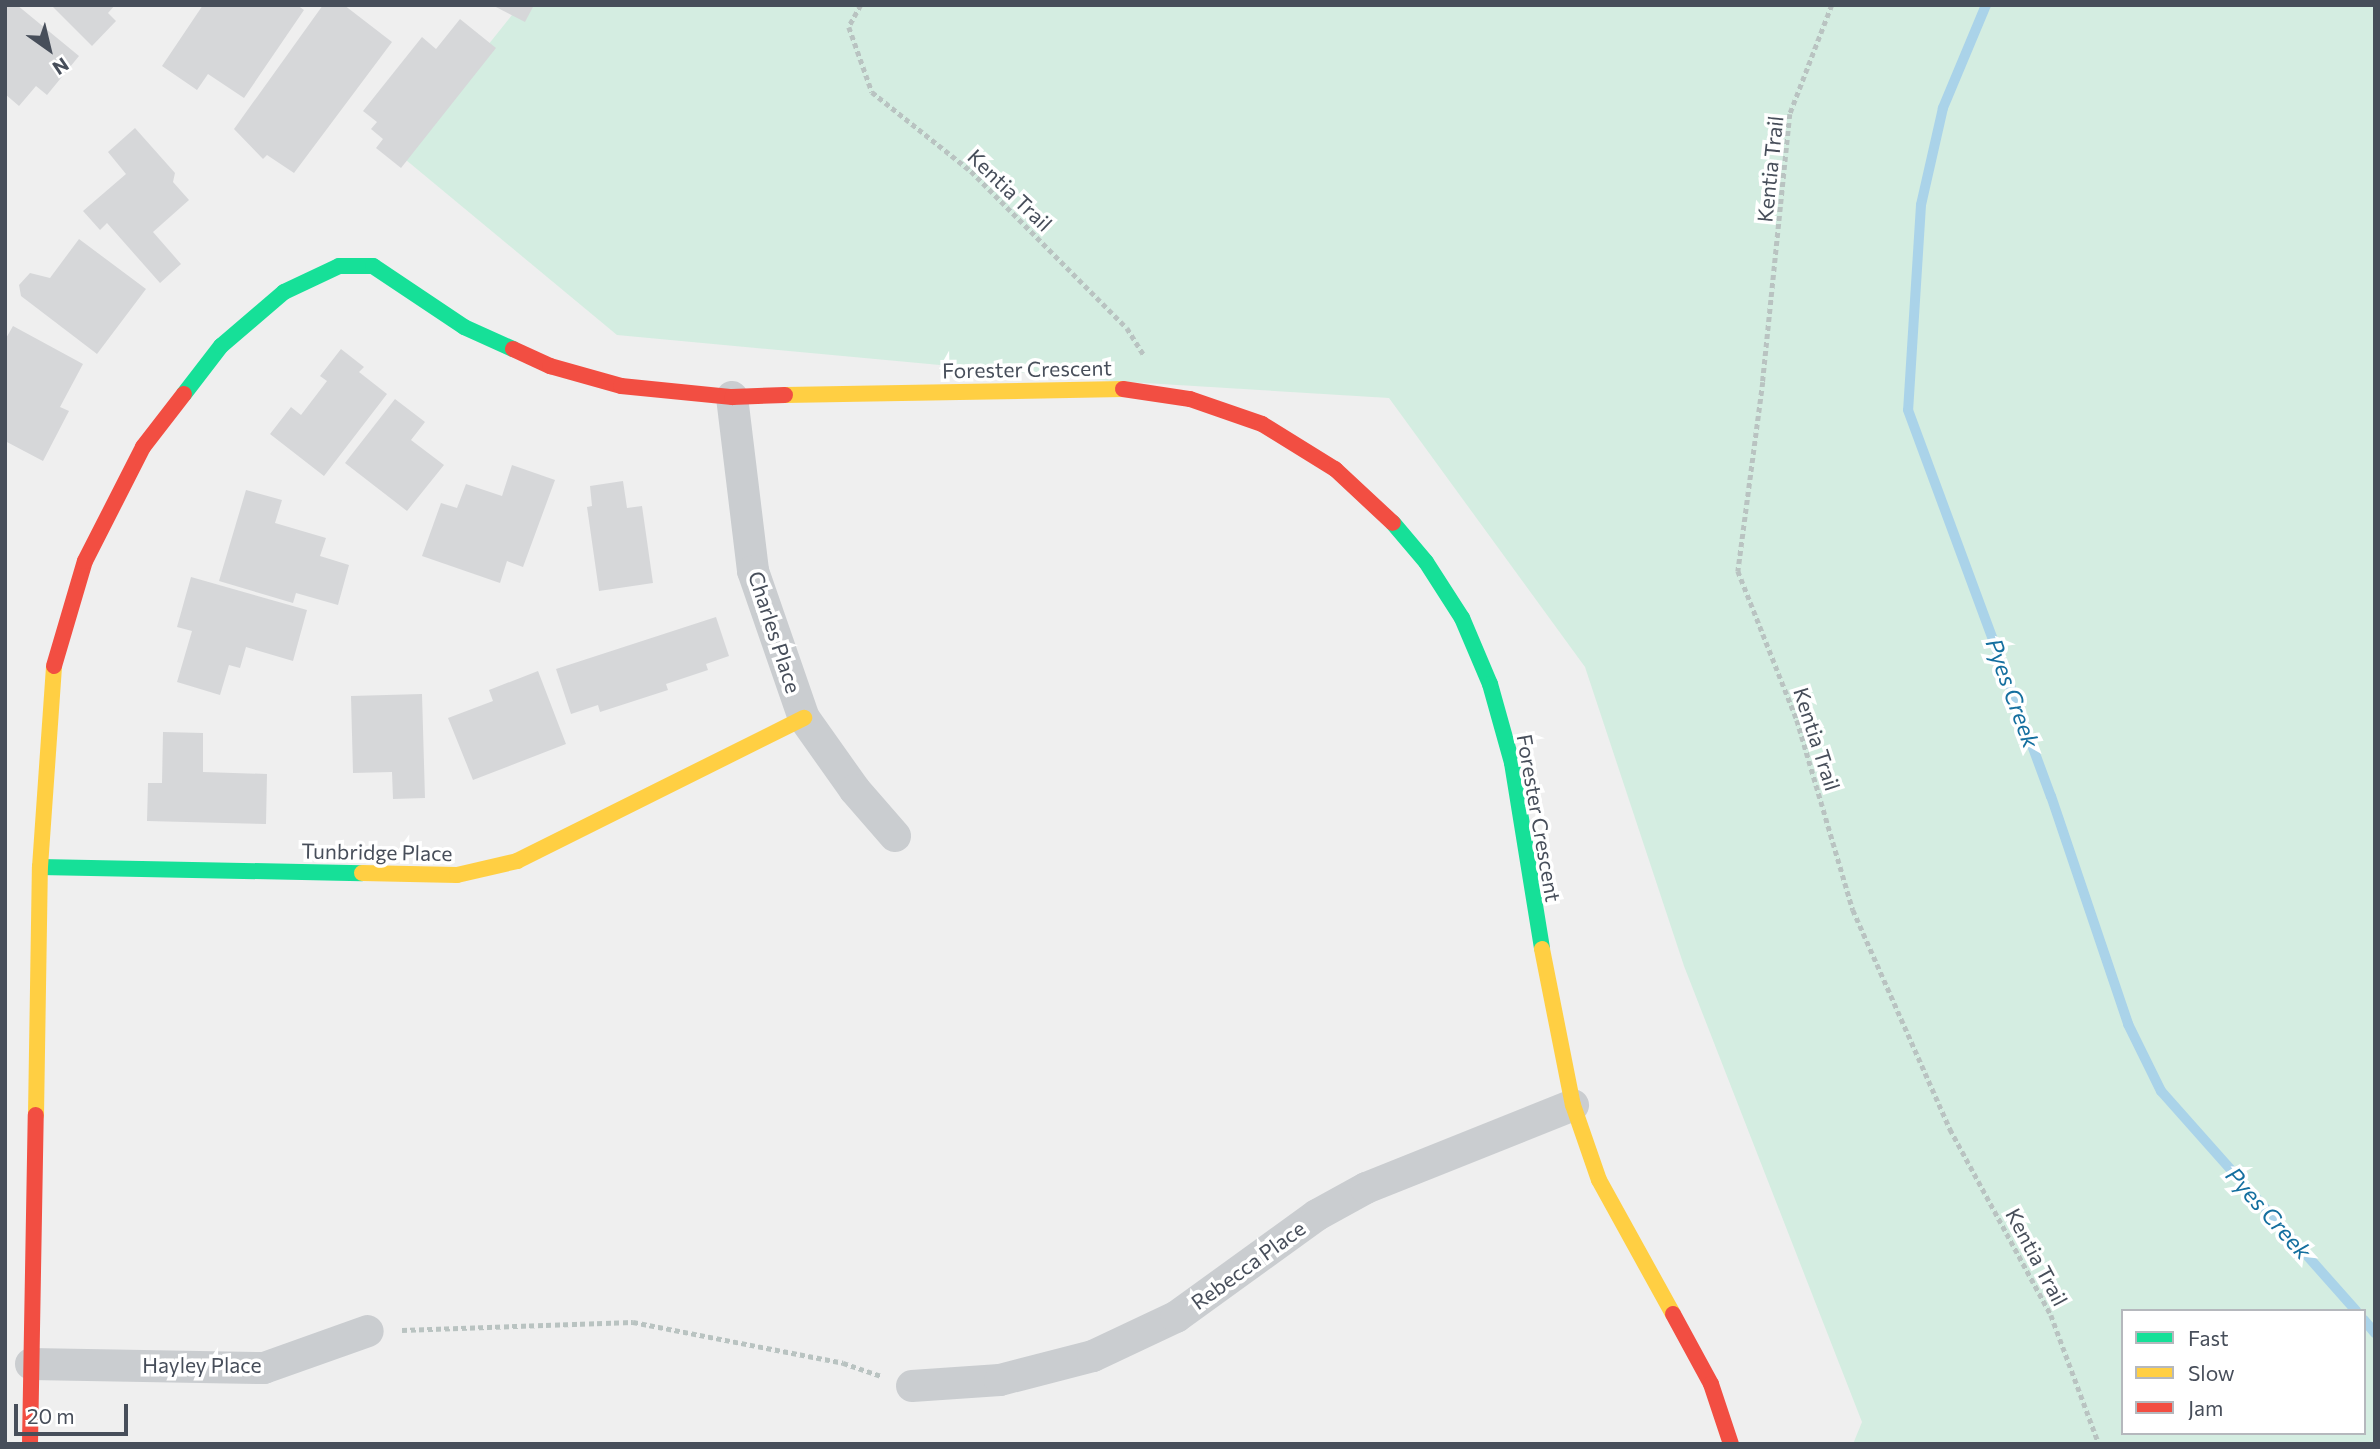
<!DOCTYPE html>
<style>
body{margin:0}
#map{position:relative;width:2380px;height:1449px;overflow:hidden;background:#efefef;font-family:Commissioner,sans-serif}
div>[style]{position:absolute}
.green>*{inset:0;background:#d4ede1}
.stream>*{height:10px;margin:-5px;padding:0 5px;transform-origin:5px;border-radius:5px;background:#aad3e9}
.building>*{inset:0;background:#d6d7d9}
.path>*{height:4.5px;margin-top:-2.25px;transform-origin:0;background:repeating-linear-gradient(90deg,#b9c3c1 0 5px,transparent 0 8.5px)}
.street>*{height:32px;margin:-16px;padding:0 16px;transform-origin:16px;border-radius:16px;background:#cacdd0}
.fast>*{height:16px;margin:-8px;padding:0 8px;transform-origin:8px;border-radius:8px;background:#16e098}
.slow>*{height:16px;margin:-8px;padding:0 8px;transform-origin:8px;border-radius:8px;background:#ffcf43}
.jam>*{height:16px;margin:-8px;padding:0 8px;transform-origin:8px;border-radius:8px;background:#f24e42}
span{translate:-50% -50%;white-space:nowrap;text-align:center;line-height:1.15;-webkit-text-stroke:7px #fff;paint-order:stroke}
.street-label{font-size:21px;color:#474e5a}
.water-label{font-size:23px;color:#146f9f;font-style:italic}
.frame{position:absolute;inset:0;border:7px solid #474e5a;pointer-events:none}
.legend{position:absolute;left:2121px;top:1309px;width:245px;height:126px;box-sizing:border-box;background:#fff;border:2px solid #b5b8bd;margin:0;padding:9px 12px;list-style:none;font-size:21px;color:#474e5a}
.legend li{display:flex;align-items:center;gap:14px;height:35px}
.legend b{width:35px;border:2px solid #b5b8bd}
.north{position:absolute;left:14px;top:14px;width:70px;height:70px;-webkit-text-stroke:5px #fff;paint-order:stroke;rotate:146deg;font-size:19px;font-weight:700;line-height:28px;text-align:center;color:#474e5a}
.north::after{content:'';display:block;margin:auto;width:24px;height:32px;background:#474e5a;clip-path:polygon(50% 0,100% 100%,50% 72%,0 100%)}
.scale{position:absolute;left:14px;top:1404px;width:114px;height:32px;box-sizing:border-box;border:4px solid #474e5a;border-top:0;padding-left:9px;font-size:21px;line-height:24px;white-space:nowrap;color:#474e5a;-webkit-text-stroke:5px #fff;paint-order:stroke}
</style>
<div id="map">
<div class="green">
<i style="clip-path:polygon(evenodd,520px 5px,2375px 5px,2375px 1444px,1853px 1444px,1862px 1422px,1684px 966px,1585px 667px,1389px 398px,1112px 381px,617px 335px,400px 155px,520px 5px,2123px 1311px,2364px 1311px,2364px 1433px,2123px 1433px,2123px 1311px)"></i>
</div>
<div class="stream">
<i style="left:1986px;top:5px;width:112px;rotate:112.7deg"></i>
<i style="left:1943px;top:108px;width:99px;rotate:102.8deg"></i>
<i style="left:1921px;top:205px;width:205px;rotate:93.6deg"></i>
<i style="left:1908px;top:410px;width:412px;rotate:69.7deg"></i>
<i style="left:2051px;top:796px;width:241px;rotate:71.3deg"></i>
<i style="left:2128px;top:1024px;width:75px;rotate:63.8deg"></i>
<i style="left:2161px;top:1091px;width:294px;rotate:48.4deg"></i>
<i style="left:2364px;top:1320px;width:17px;rotate:50deg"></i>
</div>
<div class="building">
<i style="clip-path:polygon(5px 5px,17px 5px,79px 56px,47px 95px,36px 86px,19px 106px,5px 94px)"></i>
<i style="clip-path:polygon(51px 5px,115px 5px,108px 13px,116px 21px,92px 46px)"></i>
<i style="clip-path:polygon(203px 5px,297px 5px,304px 10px,244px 98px,208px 74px,197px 90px,162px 66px)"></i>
<i style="clip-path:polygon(323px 5px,344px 5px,392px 42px,294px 173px,267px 155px,263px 159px,234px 129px)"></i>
<i style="clip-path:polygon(492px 5px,534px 5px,525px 22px)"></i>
<i style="clip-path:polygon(460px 19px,496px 48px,401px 168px,376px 148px,383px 139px,371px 129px,377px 122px,363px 111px,422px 37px,436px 49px)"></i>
<i style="clip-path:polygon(135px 128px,175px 173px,173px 182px,189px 200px,153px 232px,181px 264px,160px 283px,107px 223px,100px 230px,83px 211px,126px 174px,108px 152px)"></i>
<i style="clip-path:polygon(79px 239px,146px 289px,97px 354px,21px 296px,19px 285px,30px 273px,50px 278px)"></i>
<i style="clip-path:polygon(13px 326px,83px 364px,60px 407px,69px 411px,43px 461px,5px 441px,5px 340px)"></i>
<i style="clip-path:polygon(341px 349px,364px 367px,359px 372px,387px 394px,324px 476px,270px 434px,291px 407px,301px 415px,327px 381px,320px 376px)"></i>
<i style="clip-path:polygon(395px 399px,425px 422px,411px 440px,444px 465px,407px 511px,345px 463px)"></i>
<i style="clip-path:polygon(512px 465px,555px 480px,523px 567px,507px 561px,500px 583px,422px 556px,441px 503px,457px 508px,466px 484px,502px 496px)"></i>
<i style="clip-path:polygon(623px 481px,627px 508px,642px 506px,653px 583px,599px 591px,587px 507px,592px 506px,590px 486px)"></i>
<i style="clip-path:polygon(246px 490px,282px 500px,275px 523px,326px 538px,320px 556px,349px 565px,338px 605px,296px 593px,293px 603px,219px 581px)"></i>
<i style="clip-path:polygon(191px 577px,307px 610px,293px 661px,246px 647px,240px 668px,229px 665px,220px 695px,177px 682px,192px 631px,177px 627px)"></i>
<i style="clip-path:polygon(716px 617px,729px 656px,706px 664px,708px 670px,666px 684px,668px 690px,600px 712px,598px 705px,571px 714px,556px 669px)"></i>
<i style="clip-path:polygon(538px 671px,566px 744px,473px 780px,448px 718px,493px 701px,489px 690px)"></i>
<i style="clip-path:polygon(422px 694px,425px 798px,393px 799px,392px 772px,353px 773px,351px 696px)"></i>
<i style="clip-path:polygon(163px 732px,203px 733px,203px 772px,267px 774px,266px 824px,147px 821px,148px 783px,162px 783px)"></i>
</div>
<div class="path">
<i style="left:861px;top:5px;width:25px;rotate:119deg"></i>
<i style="left:849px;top:27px;width:69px;rotate:70.5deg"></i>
<i style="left:872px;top:92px;width:127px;rotate:38.6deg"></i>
<i style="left:971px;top:171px;width:221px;rotate:45.2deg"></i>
<i style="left:1127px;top:328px;width:31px;rotate:58deg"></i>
<i style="left:1832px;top:5px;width:117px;rotate:111.1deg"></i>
<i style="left:1790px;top:114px;width:269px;rotate:95.8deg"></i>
<i style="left:1763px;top:382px;width:191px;rotate:97.5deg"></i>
<i style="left:1738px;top:571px;width:160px;rotate:68.4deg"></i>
<i style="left:1797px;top:720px;width:198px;rotate:73.6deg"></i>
<i style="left:1853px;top:910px;width:240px;rotate:66.1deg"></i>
<i style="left:1950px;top:1129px;width:212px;rotate:61.5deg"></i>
<i style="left:2051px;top:1315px;width:138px;rotate:69.6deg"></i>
<i style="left:402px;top:1330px;width:231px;rotate:-2deg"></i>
<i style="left:633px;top:1322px;width:214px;rotate:11deg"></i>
<i style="left:843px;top:1363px;width:40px;rotate:18.9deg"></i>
</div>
<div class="street">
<i style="left:732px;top:397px;width:175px;rotate:83.1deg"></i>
<i style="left:753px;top:571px;width:156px;rotate:70.9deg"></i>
<i style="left:804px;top:718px;width:88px;rotate:54.7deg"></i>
<i style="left:855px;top:790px;width:61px;rotate:49deg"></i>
<i style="left:31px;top:1364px;width:233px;rotate:1deg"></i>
<i style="left:264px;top:1368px;width:110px;rotate:-19.6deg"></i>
<i style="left:912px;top:1386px;width:88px;rotate:-3.9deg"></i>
<i style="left:1000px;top:1380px;width:96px;rotate:-14.5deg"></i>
<i style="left:1093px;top:1356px;width:92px;rotate:-25.2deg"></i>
<i style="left:1176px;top:1317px;width:174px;rotate:-35.9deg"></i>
<i style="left:1317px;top:1215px;width:56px;rotate:-28.9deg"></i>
<i style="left:1366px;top:1188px;width:223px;rotate:-21.8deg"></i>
</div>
<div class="fast">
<i style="left:184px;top:394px;width:61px;rotate:-52.4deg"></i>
<i style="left:221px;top:346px;width:83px;rotate:-40.6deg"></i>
<i style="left:284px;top:292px;width:61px;rotate:-25.3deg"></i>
<i style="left:339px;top:266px;width:34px"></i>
<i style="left:373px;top:266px;width:110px;rotate:33.8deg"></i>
<i style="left:464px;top:327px;width:54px;rotate:24.2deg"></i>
<i style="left:1393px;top:523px;width:51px;rotate:49.8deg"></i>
<i style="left:1426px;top:562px;width:67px;rotate:57.3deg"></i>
<i style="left:1462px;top:618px;width:72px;rotate:67deg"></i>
<i style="left:1490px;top:684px;width:82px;rotate:74.4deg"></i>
<i style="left:1512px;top:763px;width:188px;rotate:80.8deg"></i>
<i style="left:40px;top:867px;width:322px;rotate:1.1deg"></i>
</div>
<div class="slow">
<i style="left:785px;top:395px;width:338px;rotate:-1deg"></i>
<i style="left:362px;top:873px;width:95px;rotate:1.2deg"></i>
<i style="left:457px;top:875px;width:62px;rotate:-13.1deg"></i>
<i style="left:517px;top:861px;width:321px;rotate:-26.5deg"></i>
<i style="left:1542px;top:949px;width:159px;rotate:78.8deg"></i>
<i style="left:1573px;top:1105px;width:79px;rotate:70.9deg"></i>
<i style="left:1599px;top:1180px;width:153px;rotate:61.1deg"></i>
<i style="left:36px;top:1115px;width:248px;rotate:-89.1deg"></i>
<i style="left:40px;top:867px;width:201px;rotate:-86deg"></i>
</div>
<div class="jam">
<i style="left:513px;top:349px;width:41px;rotate:24.7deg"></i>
<i style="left:550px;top:366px;width:74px;rotate:15.7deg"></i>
<i style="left:621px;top:386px;width:112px;rotate:5.7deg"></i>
<i style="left:732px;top:397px;width:53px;rotate:-2.2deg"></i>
<i style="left:1123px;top:389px;width:68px;rotate:8.5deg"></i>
<i style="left:1190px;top:399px;width:76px;rotate:19.1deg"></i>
<i style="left:1262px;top:424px;width:86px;rotate:31.7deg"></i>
<i style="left:1335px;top:469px;width:79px;rotate:43deg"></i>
<i style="left:54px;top:666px;width:109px;rotate:-73.6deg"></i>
<i style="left:85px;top:561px;width:128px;rotate:-63deg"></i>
<i style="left:143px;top:447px;width:67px;rotate:-52.3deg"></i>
<i style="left:1673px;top:1314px;width:80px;rotate:61.5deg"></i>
<i style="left:1711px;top:1384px;width:63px;rotate:71.6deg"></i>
<i style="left:30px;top:1444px;width:329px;rotate:-89deg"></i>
</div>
<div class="street-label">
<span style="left:1770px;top:169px;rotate:-84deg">Kentia Trail</span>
<span style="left:1010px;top:190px;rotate:44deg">Kentia Trail</span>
<span style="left:1027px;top:369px;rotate:-1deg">Forester Crescent</span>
<span style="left:775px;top:632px;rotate:72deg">Charles Place</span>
<span style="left:1817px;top:739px;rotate:72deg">Kentia Trail</span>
<span style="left:1539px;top:818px;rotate:80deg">Forester Crescent</span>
<span style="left:377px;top:852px;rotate:1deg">Tunbridge Place</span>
<span style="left:2037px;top:1257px;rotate:62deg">Kentia Trail</span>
<span style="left:1248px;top:1265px;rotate:-36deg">Rebecca Place</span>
<span style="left:202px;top:1365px">Hayley Place</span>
</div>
<div class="water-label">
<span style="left:2013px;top:693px;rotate:70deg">Pyes Creek</span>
<span style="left:2269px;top:1213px;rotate:48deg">Pyes Creek</span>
</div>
<div class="frame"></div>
<ul class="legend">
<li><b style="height:9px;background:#16e098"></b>Fast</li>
<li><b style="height:9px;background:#ffcf43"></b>Slow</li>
<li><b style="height:9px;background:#f24e42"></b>Jam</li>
</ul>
<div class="north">N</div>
<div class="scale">20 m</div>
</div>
